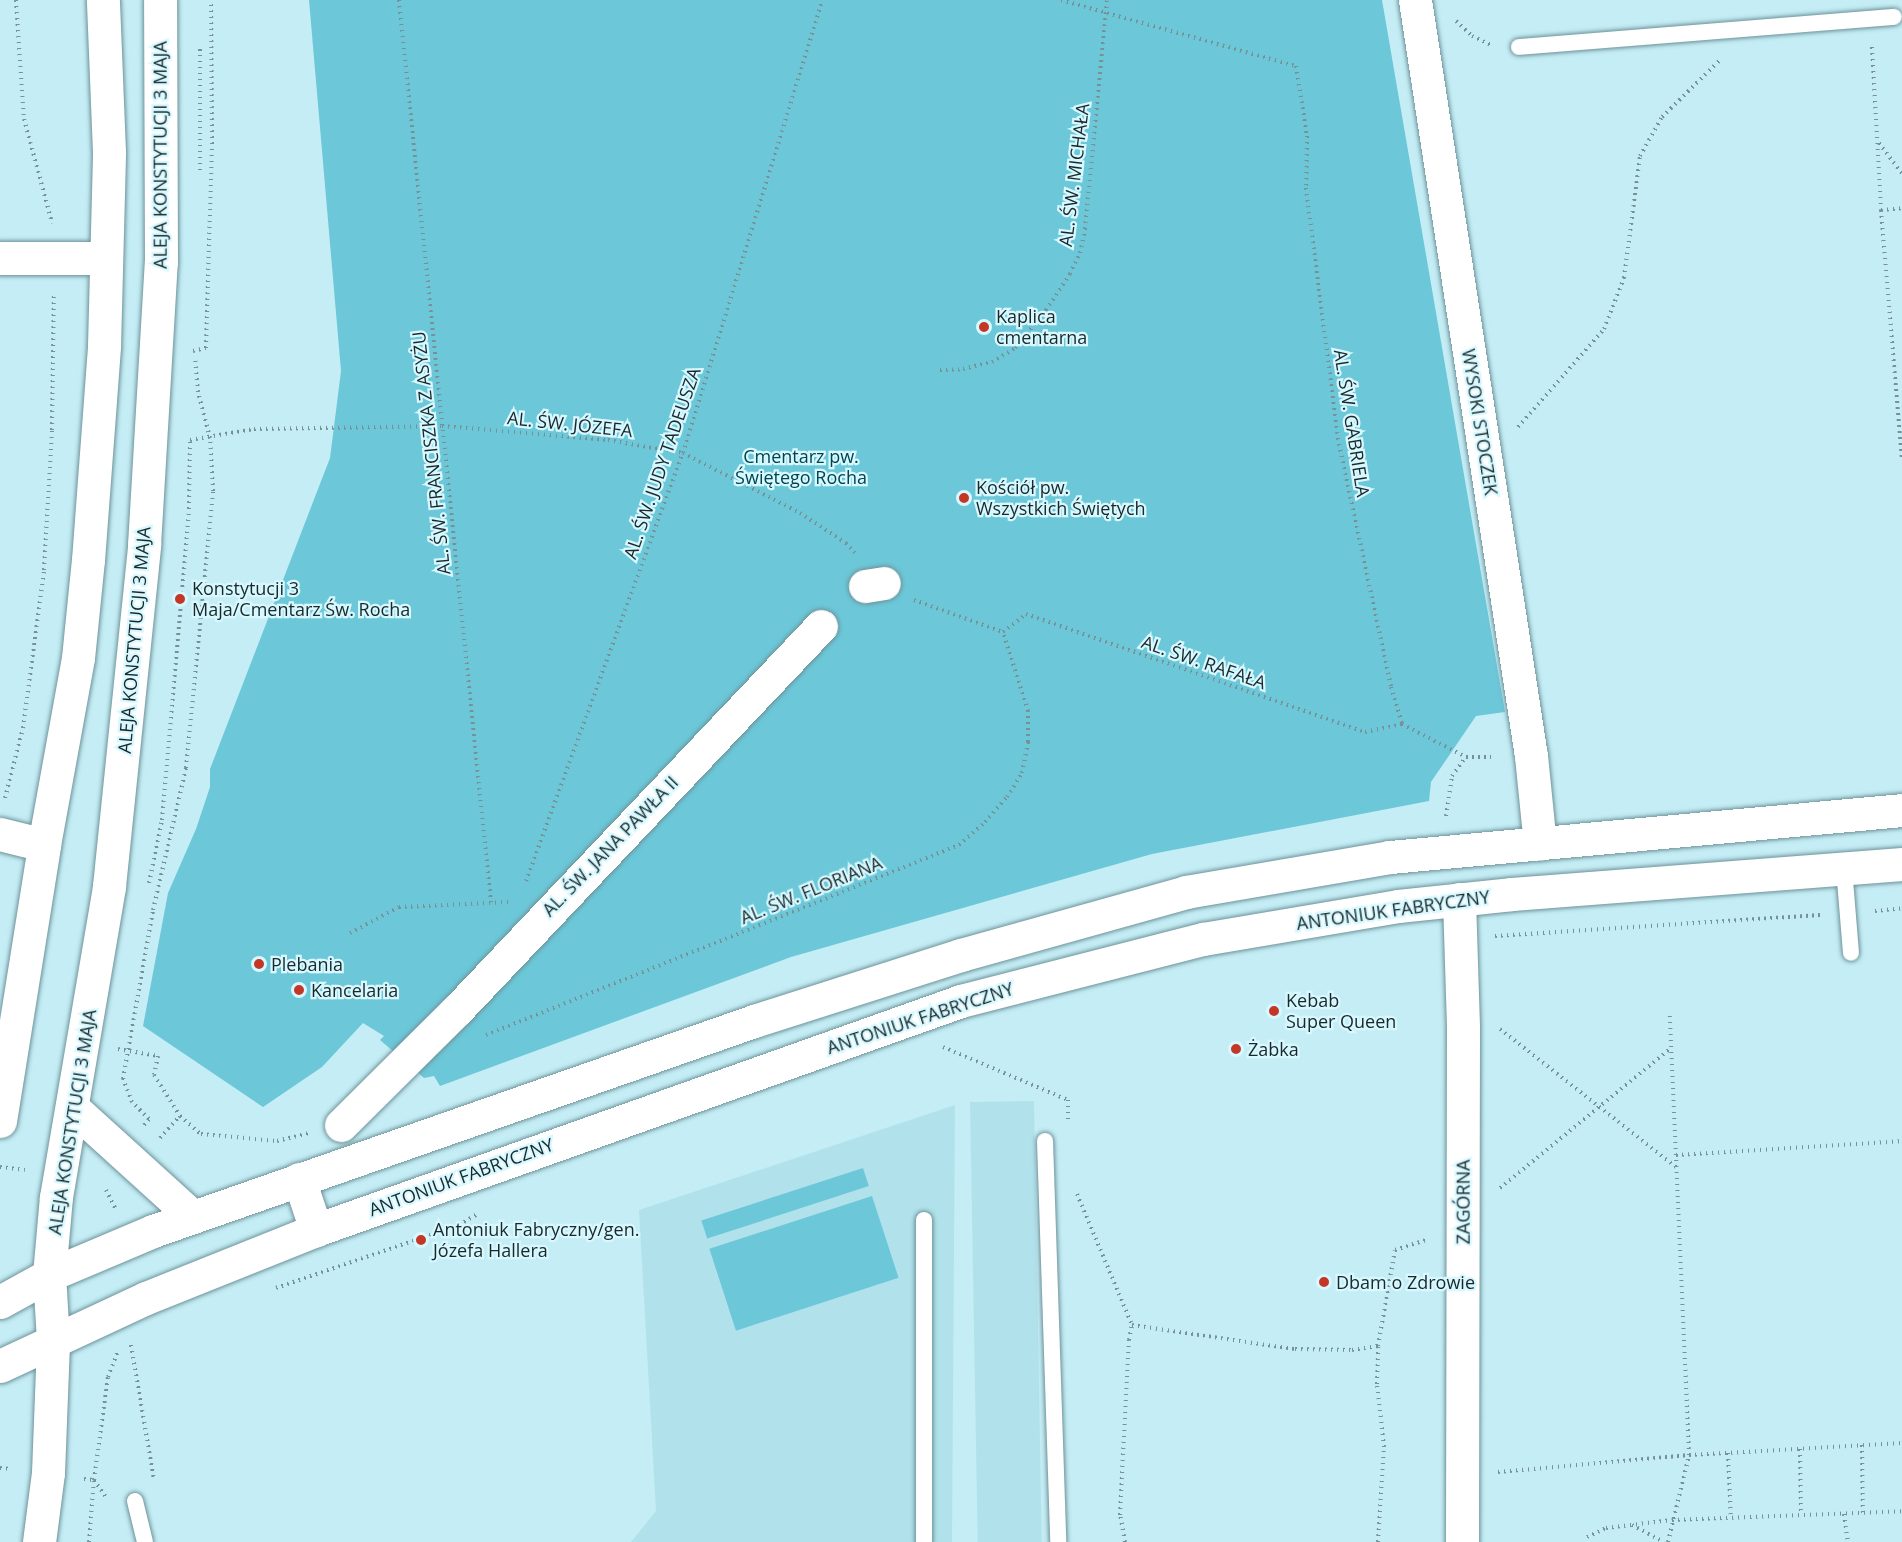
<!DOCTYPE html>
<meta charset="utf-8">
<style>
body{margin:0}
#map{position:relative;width:1902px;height:1542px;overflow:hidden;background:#c5edf5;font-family:"Open Sans",sans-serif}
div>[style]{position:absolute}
.built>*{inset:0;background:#b1e2eb;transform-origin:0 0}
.green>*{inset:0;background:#6cc8d9;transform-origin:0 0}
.path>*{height:4px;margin-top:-2px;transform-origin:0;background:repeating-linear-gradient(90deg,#759297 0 1.5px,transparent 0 6px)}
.roads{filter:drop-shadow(0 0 2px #6d939a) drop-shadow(0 0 2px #6d939a)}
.lane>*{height:16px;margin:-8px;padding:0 8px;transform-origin:8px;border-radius:8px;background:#fff}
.street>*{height:33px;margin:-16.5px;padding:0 16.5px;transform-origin:16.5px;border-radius:16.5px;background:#fff}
.secondary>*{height:33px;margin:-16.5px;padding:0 16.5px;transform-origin:16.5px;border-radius:16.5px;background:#fff}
.dots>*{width:16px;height:16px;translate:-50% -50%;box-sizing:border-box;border:3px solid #d8f8ff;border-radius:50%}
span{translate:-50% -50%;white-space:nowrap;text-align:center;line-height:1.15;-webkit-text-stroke:4.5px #d8f8ff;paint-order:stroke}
.street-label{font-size:18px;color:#19292b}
.poi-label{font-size:18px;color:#19292b}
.left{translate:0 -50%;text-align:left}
.park-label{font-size:18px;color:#00454e}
</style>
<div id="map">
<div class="built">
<i style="left:1034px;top:1101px;width:441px;height:64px;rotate:89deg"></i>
<i style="clip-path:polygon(955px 1105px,952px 1542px,631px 1542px,656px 1511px,639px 1210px)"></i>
</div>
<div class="green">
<i style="clip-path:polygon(309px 0,1382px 0,1505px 712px,1476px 716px,1431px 782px,1429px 801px,1152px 854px,791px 957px,440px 1086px,434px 1076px,424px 1078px,416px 1071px,380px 1040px,384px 1036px,363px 1023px,322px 1067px,263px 1107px,143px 1026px,168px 893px,196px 829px,210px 787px,210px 769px,330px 458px,341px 371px)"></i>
<i style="left:863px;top:1168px;width:19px;height:170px;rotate:72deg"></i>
<i style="left:872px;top:1196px;width:86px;height:171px;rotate:72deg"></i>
</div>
<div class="path">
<i style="left:16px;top:0;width:119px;rotate:86.2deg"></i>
<i style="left:24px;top:119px;width:108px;rotate:74.9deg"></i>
<i style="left:399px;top:0;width:907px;rotate:84.18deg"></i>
<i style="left:1061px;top:0;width:244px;rotate:15.7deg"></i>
<i style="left:1296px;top:66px;width:71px;rotate:81.1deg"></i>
<i style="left:1307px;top:136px;width:52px;rotate:91.1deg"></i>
<i style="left:1306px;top:188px;width:258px;rotate:82.7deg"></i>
<i style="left:1339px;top:444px;width:249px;rotate:77.9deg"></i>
<i style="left:1391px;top:687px;width:39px;rotate:73deg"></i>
<i style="left:1402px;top:724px;width:72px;rotate:27.3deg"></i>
<i style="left:1466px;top:757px;width:29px"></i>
<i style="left:1456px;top:21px;width:22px;rotate:43deg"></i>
<i style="left:1472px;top:36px;width:21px;rotate:25deg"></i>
<i style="left:1872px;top:47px;width:163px;rotate:86.8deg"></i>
<i style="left:1881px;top:210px;width:250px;rotate:85.2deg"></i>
<i style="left:200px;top:49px;width:121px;rotate:90deg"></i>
<i style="left:1879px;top:143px;width:39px;rotate:53deg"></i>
<i style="left:1881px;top:210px;width:21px;rotate:-5deg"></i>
<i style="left:193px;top:351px;width:13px;rotate:-13deg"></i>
<i style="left:206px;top:348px;width:204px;rotate:-88.3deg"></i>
<i style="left:212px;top:144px;width:144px;rotate:-90.4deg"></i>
<i style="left:940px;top:370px;width:23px;rotate:-2deg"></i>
<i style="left:963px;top:369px;width:30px;rotate:-14deg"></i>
<i style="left:992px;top:362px;width:27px;rotate:-31deg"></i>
<i style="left:1015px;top:348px;width:49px;rotate:-50.8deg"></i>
<i style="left:1046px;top:310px;width:43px;rotate:-56.3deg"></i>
<i style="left:1070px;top:274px;width:23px;rotate:-65deg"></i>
<i style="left:1080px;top:253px;width:25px;rotate:-78deg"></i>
<i style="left:1085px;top:229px;width:230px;rotate:-84.5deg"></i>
<i style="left:1518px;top:427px;width:130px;rotate:-48.7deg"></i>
<i style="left:1604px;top:329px;width:55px;rotate:-68.6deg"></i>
<i style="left:1624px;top:278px;width:123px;rotate:-82.5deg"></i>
<i style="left:1640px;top:156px;width:45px;rotate:-60.6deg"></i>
<i style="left:1662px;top:117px;width:81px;rotate:-44.5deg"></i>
<i style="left:190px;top:440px;width:65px;rotate:-9.8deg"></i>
<i style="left:254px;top:429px;width:188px;rotate:-0.9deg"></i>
<i style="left:442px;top:426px;width:167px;rotate:4.8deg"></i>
<i style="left:608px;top:440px;width:76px;rotate:9.8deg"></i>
<i style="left:683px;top:453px;width:131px;rotate:27.1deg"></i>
<i style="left:800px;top:513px;width:55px;rotate:33.1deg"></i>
<i style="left:846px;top:543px;width:13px;rotate:48deg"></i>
<i style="left:914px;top:600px;width:95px;rotate:19.8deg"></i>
<i style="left:1003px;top:632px;width:29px;rotate:-38deg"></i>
<i style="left:1026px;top:614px;width:359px;rotate:19.2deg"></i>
<i style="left:1365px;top:732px;width:38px;rotate:-12deg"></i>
<i style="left:5px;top:798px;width:72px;rotate:-75.6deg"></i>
<i style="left:23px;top:728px;width:159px;rotate:-82.4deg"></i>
<i style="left:44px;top:570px;width:140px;rotate:-86.7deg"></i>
<i style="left:52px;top:430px;width:136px;rotate:-89.2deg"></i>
<i style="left:1446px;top:816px;width:40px;rotate:-81.5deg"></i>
<i style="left:1452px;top:776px;width:24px;rotate:-54deg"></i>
<i style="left:526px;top:881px;width:456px;rotate:-69.9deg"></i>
<i style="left:683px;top:453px;width:474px;rotate:-72.9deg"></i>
<i style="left:149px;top:883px;width:64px;rotate:-78.3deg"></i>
<i style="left:162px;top:820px;width:312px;rotate:-85deg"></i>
<i style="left:189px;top:509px;width:67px;rotate:-89.1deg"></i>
<i style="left:1875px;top:911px;width:27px;rotate:-6deg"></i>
<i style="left:350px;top:933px;width:55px;rotate:-28deg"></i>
<i style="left:399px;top:907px;width:110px;rotate:-2.6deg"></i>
<i style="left:1495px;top:936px;width:326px;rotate:-3.7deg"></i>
<i style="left:1500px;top:1029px;width:224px;rotate:38.1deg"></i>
<i style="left:486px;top:1035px;width:510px;rotate:-21.88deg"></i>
<i style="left:959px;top:845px;width:35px;rotate:-41deg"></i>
<i style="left:985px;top:822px;width:33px;rotate:-49deg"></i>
<i style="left:1007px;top:797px;width:28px;rotate:-58deg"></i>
<i style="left:1022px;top:773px;width:32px;rotate:-79deg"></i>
<i style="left:1028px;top:742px;width:31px;rotate:-90deg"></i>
<i style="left:1028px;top:711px;width:83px;rotate:-107.6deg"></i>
<i style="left:943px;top:1047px;width:136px;rotate:23deg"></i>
<i style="left:1068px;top:1100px;width:22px;rotate:90deg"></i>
<i style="left:118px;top:1049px;width:41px;rotate:9.9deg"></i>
<i style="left:158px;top:1056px;width:19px;rotate:102deg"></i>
<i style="left:154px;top:1075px;width:49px;rotate:57.6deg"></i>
<i style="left:180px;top:1116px;width:28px;rotate:41deg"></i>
<i style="left:201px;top:1134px;width:76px;rotate:5.3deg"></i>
<i style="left:277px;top:1141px;width:32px;rotate:-14deg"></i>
<i style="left:144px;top:1125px;width:8px;rotate:-50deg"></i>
<i style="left:149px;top:1119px;width:24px;rotate:-135deg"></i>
<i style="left:132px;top:1102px;width:25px;rotate:-111deg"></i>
<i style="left:123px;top:1079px;width:172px;rotate:-79.9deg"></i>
<i style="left:153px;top:910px;width:146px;rotate:-76.9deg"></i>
<i style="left:186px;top:768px;width:278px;rotate:-84.4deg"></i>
<i style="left:213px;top:491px;width:53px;rotate:-93.2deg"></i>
<i style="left:210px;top:438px;width:48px;rotate:-104.6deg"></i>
<i style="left:198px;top:392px;width:32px;rotate:-95deg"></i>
<i style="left:160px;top:1138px;width:30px;rotate:-48deg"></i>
<i style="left:1676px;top:1155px;width:226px;rotate:-3.5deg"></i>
<i style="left:0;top:1167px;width:25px;rotate:7deg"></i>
<i style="left:1500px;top:1188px;width:221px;rotate:-39.3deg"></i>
<i style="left:106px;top:1190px;width:20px;rotate:63deg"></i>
<i style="left:1077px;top:1194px;width:142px;rotate:67.2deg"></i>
<i style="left:1132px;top:1325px;width:165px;rotate:8.4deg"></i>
<i style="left:1295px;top:1349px;width:57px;rotate:1deg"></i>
<i style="left:1352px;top:1350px;width:26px;rotate:-9deg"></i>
<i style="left:276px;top:1288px;width:194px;rotate:-19deg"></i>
<i style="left:459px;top:1225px;width:21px;rotate:-31deg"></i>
<i style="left:131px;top:1345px;width:137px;rotate:80.3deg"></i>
<i style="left:1862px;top:1445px;width:68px;rotate:89.2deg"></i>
<i style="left:1800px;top:1449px;width:66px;rotate:89.1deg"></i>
<i style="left:1728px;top:1453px;width:65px;rotate:87.4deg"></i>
<i style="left:0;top:1468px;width:11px;rotate:5deg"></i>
<i style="left:1498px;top:1472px;width:192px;rotate:-5.1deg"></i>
<i style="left:1689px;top:1455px;width:213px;rotate:-3.2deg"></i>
<i style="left:84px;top:1479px;width:10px;rotate:6deg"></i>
<i style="left:94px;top:1480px;width:104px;rotate:-82.3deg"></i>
<i style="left:108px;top:1377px;width:28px;rotate:-69deg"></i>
<i style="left:1844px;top:1514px;width:28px;rotate:82deg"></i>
<i style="left:1632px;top:1525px;width:36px;rotate:28deg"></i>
<i style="left:1587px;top:1537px;width:21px;rotate:-25deg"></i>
<i style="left:1606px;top:1528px;width:66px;rotate:-6.9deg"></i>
<i style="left:1672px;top:1520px;width:230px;rotate:-2.2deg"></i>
<i style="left:89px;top:1542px;width:62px;rotate:-85.4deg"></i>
<i style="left:94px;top:1480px;width:21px;rotate:55deg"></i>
<i style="left:1125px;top:1542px;width:27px;rotate:-100deg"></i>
<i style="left:1120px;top:1515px;width:175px;rotate:-87.1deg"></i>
<i style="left:1129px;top:1340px;width:15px;rotate:-79deg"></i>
<i style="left:1378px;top:1542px;width:95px;rotate:-86.4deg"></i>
<i style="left:1384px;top:1447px;width:63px;rotate:-96.3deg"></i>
<i style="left:1377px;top:1384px;width:38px;rotate:-88deg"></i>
<i style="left:1378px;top:1346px;width:97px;rotate:-80deg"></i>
<i style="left:1395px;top:1250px;width:33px;rotate:-18deg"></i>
<i style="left:1668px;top:1542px;width:89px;rotate:-76.4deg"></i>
<i style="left:1689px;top:1455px;width:443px;rotate:-92.5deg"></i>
</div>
<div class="roads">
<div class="lane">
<i style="left:1519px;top:47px;width:376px;rotate:-4.6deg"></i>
<i style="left:1844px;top:868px;width:85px;rotate:85.3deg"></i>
<i style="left:1045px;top:1141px;width:401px;rotate:88.1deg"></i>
<i style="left:135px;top:1501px;width:42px;rotate:76.3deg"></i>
<i style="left:924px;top:1542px;width:322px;rotate:-90deg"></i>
</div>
<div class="street">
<i style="left:1415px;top:0;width:765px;rotate:81.28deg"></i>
<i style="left:1531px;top:756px;width:88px;rotate:84.2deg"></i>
<i style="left:0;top:258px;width:106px"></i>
<i style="left:865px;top:586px;width:19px;rotate:-9deg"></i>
<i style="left:0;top:834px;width:45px;rotate:14deg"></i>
<i style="left:1459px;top:899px;width:128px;rotate:88.2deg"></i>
<i style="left:1463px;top:1027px;width:515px;rotate:90.11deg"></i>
<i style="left:341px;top:1125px;width:163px;rotate:-44.8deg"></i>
<i style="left:457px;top:1010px;width:529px;rotate:-46.53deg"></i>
</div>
<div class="secondary">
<i style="left:73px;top:1108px;width:162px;rotate:42.2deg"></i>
<i style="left:0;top:1121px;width:279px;rotate:-80.9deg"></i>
<i style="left:44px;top:845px;width:190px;rotate:-79.7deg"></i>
<i style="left:78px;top:658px;width:99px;rotate:-84.2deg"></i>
<i style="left:88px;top:560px;width:215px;rotate:-85.7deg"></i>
<i style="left:104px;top:346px;width:194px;rotate:-88.5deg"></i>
<i style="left:109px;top:152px;width:152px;rotate:-92.3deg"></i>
<i style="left:299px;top:1179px;width:54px;rotate:71.6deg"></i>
<i style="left:0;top:1302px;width:56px;rotate:-28.9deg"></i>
<i style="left:49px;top:1275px;width:113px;rotate:-22.9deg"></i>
<i style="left:153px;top:1231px;width:637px;rotate:-19.26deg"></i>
<i style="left:754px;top:1021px;width:217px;rotate:-17.7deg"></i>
<i style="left:961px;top:955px;width:234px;rotate:-15.6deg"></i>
<i style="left:1186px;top:892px;width:207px;rotate:-9.7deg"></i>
<i style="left:1390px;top:857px;width:514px;rotate:-5.24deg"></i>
<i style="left:0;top:1366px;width:161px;rotate:-25deg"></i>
<i style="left:146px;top:1298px;width:183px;rotate:-21.8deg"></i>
<i style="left:316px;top:1230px;width:684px;rotate:-19.55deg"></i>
<i style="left:961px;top:1001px;width:250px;rotate:-14.4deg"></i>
<i style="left:1203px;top:939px;width:198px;rotate:-9.6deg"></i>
<i style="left:1398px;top:906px;width:115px;rotate:-6deg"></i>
<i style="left:1512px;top:894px;width:391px;rotate:-4.4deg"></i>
<i style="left:39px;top:1542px;width:70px;rotate:-82.6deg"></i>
<i style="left:48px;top:1473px;width:133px;rotate:-87.8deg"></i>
<i style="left:53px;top:1340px;width:65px;rotate:-93.5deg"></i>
<i style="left:49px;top:1275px;width:78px;rotate:-84.9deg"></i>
<i style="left:56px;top:1197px;width:315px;rotate:-80.3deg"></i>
<i style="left:109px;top:886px;width:343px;rotate:-84.1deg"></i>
<i style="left:144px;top:545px;width:284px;rotate:-86.6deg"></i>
<i style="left:161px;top:262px;width:262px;rotate:-90.2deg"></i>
</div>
</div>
<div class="dots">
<i style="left:984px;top:327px;background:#c43726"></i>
<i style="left:964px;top:498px;background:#c43726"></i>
<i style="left:180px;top:599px;background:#c43726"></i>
<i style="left:259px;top:964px;background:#c43726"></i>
<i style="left:299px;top:990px;background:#c43726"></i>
<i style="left:1274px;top:1011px;background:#c43726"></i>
<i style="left:1236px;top:1049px;background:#c43726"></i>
<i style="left:421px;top:1240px;background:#c43726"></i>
<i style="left:1324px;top:1282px;background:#c43726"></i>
</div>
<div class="street-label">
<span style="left:160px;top:155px;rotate:-90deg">ALEJA KONSTYTUCJI 3 MAJA</span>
<span style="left:1074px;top:175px;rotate:-83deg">AL. ŚW. MICHAŁA</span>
<span style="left:1480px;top:422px;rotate:81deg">WYSOKI STOCZEK</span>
<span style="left:1352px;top:423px;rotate:81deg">AL. ŚW. GABRIELA</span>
<span style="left:570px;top:424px;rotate:6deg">AL. ŚW. JÓZEFA</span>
<span style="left:431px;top:453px;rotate:-96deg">AL. ŚW. FRANCISZKA Z ASYŻU</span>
<span style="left:662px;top:463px;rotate:-71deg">AL. ŚW. JUDY TADEUSZA</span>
<span style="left:134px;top:640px;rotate:-85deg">ALEJA KONSTYTUCJI 3 MAJA</span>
<span style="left:1204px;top:662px;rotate:19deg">AL. ŚW. RAFAŁA</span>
<span style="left:610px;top:846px;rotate:-46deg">AL. ŚW. JANA PAWŁA II</span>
<span style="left:811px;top:890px;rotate:-22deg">AL. ŚW. FLORIANA</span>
<span style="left:1393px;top:910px;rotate:-8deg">ANTONIUK FABRYCZNY</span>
<span style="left:920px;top:1018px;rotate:-18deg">ANTONIUK FABRYCZNY</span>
<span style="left:72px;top:1122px;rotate:-81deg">ALEJA KONSTYTUCJI 3 MAJA</span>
<span style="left:461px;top:1177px;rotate:-20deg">ANTONIUK FABRYCZNY</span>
<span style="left:1463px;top:1202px;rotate:-90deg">ZAGÓRNA</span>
</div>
<div class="poi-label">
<span class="left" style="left:996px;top:327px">Kaplica<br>cmentarna</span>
<span class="left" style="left:976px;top:498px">Kościół pw.<br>Wszystkich Świętych</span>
<span class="left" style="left:192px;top:599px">Konstytucji 3<br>Maja/Cmentarz Św. Rocha</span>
<span class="left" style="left:271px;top:964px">Plebania</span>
<span class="left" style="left:311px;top:990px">Kancelaria</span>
<span class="left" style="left:1286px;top:1011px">Kebab<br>Super Queen</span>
<span class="left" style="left:1248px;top:1049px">Żabka</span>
<span class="left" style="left:433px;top:1240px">Antoniuk Fabryczny/gen.<br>Józefa Hallera</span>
<span class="left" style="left:1336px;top:1282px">Dbam o Zdrowie</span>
</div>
<div class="park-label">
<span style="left:801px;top:467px">Cmentarz pw.<br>Świętego Rocha</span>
</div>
</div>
